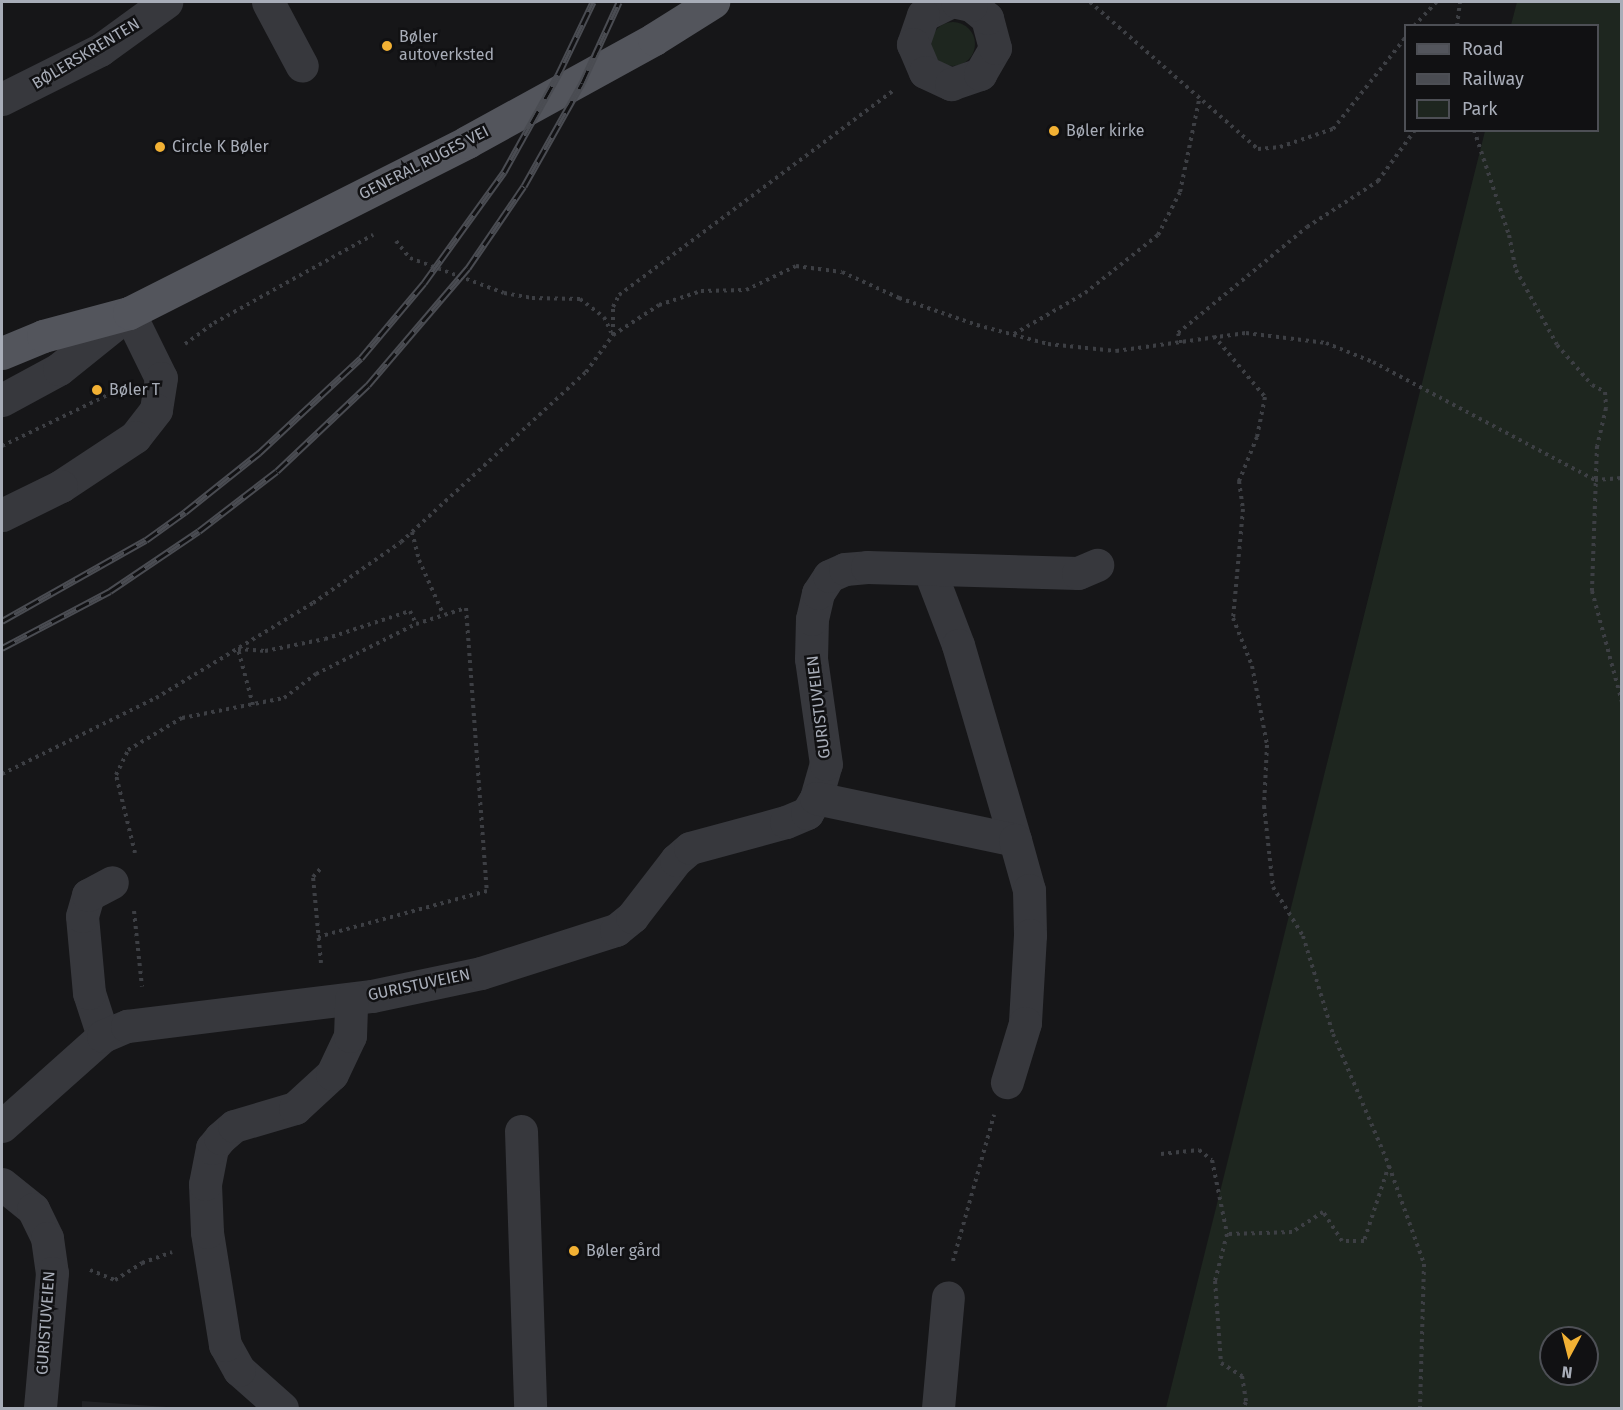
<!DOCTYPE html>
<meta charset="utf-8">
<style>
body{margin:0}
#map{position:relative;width:1623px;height:1410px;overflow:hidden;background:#161618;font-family:"Fira Sans",sans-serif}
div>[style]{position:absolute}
.built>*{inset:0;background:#222225}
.green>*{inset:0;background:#1e261f}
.round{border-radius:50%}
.path>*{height:4px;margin-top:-2px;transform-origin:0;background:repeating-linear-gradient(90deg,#3d3f44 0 3px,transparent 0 7.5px)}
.minor>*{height:33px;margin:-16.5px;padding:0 16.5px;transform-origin:16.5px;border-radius:16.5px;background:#37383d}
.major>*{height:33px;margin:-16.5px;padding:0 16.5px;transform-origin:16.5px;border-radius:16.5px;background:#53555c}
.rail>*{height:7px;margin-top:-3.5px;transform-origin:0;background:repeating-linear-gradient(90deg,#111113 0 14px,#4a4c52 0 28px);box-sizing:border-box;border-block:2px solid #4a4c52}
.dots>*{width:16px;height:16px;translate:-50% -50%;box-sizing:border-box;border:3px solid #111113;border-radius:50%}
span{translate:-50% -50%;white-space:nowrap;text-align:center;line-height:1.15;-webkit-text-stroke:5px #111113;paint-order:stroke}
.poi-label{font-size:16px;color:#a8adb8}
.left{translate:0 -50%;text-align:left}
.street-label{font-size:16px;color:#a8adb8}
.frame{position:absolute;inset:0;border:3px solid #a8adb8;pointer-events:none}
.legend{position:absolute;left:1404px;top:24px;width:195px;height:108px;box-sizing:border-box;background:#111113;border:2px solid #4d4f55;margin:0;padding:8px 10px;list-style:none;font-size:18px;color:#a8adb8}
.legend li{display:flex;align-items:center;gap:12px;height:30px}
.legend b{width:30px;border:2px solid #4d4f55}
.north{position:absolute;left:1539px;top:1326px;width:60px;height:60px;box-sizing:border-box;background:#111113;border:2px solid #4d4f55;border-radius:50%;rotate:187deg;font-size:16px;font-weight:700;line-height:24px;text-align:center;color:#a8adb8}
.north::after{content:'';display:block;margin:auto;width:21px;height:27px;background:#f2b134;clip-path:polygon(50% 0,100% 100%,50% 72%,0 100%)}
</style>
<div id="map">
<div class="built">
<i style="clip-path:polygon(82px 1401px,181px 1408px,82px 1408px)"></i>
</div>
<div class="green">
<i style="clip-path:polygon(evenodd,1517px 2px,1621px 2px,1621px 1408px,1166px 1408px,1485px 131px,1598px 130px,1598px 26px,1511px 25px,1517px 2px,1551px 1338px,1587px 1338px,1587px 1374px,1551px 1374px,1551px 1338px)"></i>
<i class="round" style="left:931px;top:22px;width:44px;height:44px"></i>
</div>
<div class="path">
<i style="left:1090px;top:2px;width:223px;rotate:41.2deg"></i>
<i style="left:1258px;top:149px;width:22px;rotate:-5deg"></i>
<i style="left:1280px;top:147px;width:56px;rotate:-18.8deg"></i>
<i style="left:1333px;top:129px;width:117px;rotate:-51.6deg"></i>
<i style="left:1414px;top:26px;width:33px;rotate:-47deg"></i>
<i style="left:1457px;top:26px;width:24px;rotate:-83deg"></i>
<i style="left:1474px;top:130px;width:111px;rotate:71.6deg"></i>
<i style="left:1509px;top:235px;width:36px;rotate:79deg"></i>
<i style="left:1516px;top:270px;width:85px;rotate:61.3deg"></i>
<i style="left:1557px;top:345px;width:53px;rotate:48.8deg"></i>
<i style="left:1592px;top:385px;width:15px;rotate:28deg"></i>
<i style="left:1605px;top:392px;width:16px;rotate:86deg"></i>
<i style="left:1606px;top:408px;width:39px;rotate:103deg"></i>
<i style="left:1597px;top:446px;width:145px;rotate:92deg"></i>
<i style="left:1592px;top:591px;width:115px;rotate:74.9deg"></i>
<i style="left:396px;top:241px;width:22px;rotate:51deg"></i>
<i style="left:410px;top:258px;width:100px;rotate:20.4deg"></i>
<i style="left:504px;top:293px;width:28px;rotate:10deg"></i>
<i style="left:532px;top:298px;width:48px;rotate:1.2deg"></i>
<i style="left:580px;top:299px;width:30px;rotate:37deg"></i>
<i style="left:604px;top:317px;width:17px;rotate:65deg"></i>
<i style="left:1014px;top:334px;width:82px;rotate:-30deg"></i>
<i style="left:1085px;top:293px;width:93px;rotate:-38.5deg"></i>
<i style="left:1158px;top:235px;width:48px;rotate:-62.9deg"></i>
<i style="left:1180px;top:192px;width:94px;rotate:-78.3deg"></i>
<i style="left:613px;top:335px;width:28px;rotate:-90deg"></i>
<i style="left:613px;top:307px;width:13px;rotate:-63deg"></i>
<i style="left:619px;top:295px;width:342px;rotate:-36.7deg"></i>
<i style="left:1214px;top:336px;width:80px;rotate:50.1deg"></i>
<i style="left:1265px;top:397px;width:41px;rotate:101.3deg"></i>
<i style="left:1257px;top:437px;width:48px;rotate:112.2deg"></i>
<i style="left:1239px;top:481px;width:28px;rotate:82deg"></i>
<i style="left:1243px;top:509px;width:109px;rotate:95.2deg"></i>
<i style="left:1233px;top:618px;width:52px;rotate:68.4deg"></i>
<i style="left:1252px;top:666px;width:80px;rotate:79.2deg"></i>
<i style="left:1267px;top:745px;width:61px;rotate:92.8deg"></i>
<i style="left:1264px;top:806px;width:81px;rotate:83.7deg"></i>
<i style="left:1273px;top:887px;width:57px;rotate:58.5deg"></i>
<i style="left:1303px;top:936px;width:102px;rotate:73deg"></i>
<i style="left:1333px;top:1034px;width:142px;rotate:66.9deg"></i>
<i style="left:1389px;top:1165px;width:80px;rotate:108.2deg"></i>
<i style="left:1364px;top:1241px;width:22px;rotate:180deg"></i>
<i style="left:1342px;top:1241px;width:35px;rotate:-123deg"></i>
<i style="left:1323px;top:1212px;width:37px;rotate:147deg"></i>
<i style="left:1292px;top:1232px;width:65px;rotate:178.2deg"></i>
<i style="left:1227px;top:1234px;width:49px;rotate:104.3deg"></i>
<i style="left:1215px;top:1281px;width:82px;rotate:85.8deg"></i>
<i style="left:1221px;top:1363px;width:25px;rotate:32deg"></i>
<i style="left:1242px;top:1376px;width:26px;rotate:81deg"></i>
<i style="left:1246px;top:1402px;width:7px;rotate:117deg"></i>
<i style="left:1181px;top:343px;width:10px;rotate:-107deg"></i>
<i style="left:1178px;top:333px;width:167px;rotate:-39.4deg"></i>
<i style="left:1307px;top:227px;width:85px;rotate:-32.9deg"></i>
<i style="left:1378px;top:181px;width:63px;rotate:-54deg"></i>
<i style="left:185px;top:344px;width:36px;rotate:-36deg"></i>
<i style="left:214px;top:323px;width:182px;rotate:-29deg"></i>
<i style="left:2px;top:446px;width:131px;rotate:-25.8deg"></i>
<i style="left:412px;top:532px;width:29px;rotate:76deg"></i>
<i style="left:419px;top:560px;width:59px;rotate:66deg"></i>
<i style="left:253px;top:705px;width:58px;rotate:-105deg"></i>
<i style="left:238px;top:649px;width:27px;rotate:4deg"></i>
<i style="left:265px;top:651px;width:61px;rotate:-11.3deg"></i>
<i style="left:325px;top:639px;width:89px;rotate:-18.2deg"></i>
<i style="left:410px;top:611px;width:14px;rotate:65deg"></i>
<i style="left:2px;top:774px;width:172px;rotate:-26.3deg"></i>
<i style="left:156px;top:698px;width:184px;rotate:-31.2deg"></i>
<i style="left:313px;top:603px;width:107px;rotate:-34.7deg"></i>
<i style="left:401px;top:542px;width:251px;rotate:-42.6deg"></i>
<i style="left:586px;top:372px;width:46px;rotate:-53.9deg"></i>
<i style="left:613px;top:335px;width:55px;rotate:-33.1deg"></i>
<i style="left:659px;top:305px;width:44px;rotate:-18.4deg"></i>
<i style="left:701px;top:291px;width:45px;rotate:-1.3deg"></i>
<i style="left:746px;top:290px;width:55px;rotate:-25.6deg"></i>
<i style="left:796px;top:266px;width:46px;rotate:7.4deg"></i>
<i style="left:842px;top:272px;width:63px;rotate:24.5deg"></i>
<i style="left:899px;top:298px;width:83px;rotate:19.1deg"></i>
<i style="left:977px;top:325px;width:73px;rotate:15deg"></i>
<i style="left:1048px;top:344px;width:68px;rotate:5.9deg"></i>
<i style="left:1116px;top:351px;width:131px;rotate:-7.9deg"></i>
<i style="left:1246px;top:333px;width:81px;rotate:7.1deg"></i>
<i style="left:1326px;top:343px;width:51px;rotate:22deg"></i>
<i style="left:1373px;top:362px;width:251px;rotate:28deg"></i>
<i style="left:1595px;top:480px;width:27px;rotate:-4deg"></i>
<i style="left:135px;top:853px;width:80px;rotate:-103.7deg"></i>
<i style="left:116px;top:775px;width:28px;rotate:-64deg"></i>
<i style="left:128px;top:750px;width:63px;rotate:-30.7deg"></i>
<i style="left:182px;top:718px;width:104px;rotate:-11.1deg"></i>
<i style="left:284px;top:698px;width:40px;rotate:-37deg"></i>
<i style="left:316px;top:674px;width:112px;rotate:-26.6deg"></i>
<i style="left:416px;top:624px;width:52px;rotate:-17.7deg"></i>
<i style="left:466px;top:608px;width:284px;rotate:85.8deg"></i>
<i style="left:487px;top:891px;width:175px;rotate:164.8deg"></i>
<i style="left:134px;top:911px;width:76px;rotate:84deg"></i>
<i style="left:321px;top:963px;width:86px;rotate:-95.3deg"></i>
<i style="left:313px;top:877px;width:13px;rotate:-48deg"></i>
<i style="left:1161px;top:1154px;width:38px;rotate:-6deg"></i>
<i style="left:1199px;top:1150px;width:16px;rotate:38deg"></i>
<i style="left:1212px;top:1160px;width:76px;rotate:78.5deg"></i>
<i style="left:1389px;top:1166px;width:104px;rotate:70.3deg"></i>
<i style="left:1424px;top:1264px;width:144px;rotate:91.6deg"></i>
<i style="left:953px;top:1261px;width:152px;rotate:-74.3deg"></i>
<i style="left:90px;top:1270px;width:27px;rotate:22deg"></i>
<i style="left:115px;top:1280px;width:32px;rotate:-32deg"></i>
<i style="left:142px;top:1263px;width:32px;rotate:-20deg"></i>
</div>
<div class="minor">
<i style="left:268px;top:2px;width:72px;rotate:62deg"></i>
<i style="left:950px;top:2px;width:30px;rotate:154deg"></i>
<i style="left:923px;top:15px;width:31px;rotate:109deg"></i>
<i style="left:913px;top:44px;width:30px;rotate:67deg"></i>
<i style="left:925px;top:72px;width:29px;rotate:25deg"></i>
<i style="left:951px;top:84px;width:31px;rotate:-19deg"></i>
<i style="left:980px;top:74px;width:30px;rotate:-60deg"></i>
<i style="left:995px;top:48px;width:31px;rotate:-105deg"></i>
<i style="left:987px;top:18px;width:21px;rotate:-141deg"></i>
<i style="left:971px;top:5px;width:14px;rotate:-168deg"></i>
<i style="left:2px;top:99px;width:110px;rotate:-26.6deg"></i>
<i style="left:100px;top:50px;width:82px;rotate:-36deg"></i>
<i style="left:2px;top:400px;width:65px;rotate:-28.5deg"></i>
<i style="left:59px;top:369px;width:90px;rotate:-38.7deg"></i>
<i style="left:129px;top:313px;width:72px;rotate:63.8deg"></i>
<i style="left:161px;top:378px;width:32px;rotate:99deg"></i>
<i style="left:156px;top:410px;width:34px;rotate:128deg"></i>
<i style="left:135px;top:437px;width:89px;rotate:146.5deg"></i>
<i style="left:61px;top:486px;width:66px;rotate:153.8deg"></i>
<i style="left:929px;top:569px;width:81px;rotate:69.1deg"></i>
<i style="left:958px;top:645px;width:203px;rotate:73.7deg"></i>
<i style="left:816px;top:798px;width:35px;rotate:-74deg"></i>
<i style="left:826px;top:764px;width:106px;rotate:-98.1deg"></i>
<i style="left:811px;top:659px;width:40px;rotate:-88.6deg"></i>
<i style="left:812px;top:619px;width:27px;rotate:-77deg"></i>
<i style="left:818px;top:593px;width:20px;rotate:-57deg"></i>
<i style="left:829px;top:576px;width:17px;rotate:-24deg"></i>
<i style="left:845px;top:569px;width:22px;rotate:-5deg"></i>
<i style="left:867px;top:567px;width:211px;rotate:1.6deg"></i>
<i style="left:1078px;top:573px;width:21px;rotate:-23deg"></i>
<i style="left:103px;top:1036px;width:45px;rotate:-108deg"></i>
<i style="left:89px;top:993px;width:77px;rotate:-95.2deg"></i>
<i style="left:82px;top:916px;width:22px;rotate:-74deg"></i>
<i style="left:88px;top:895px;width:27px;rotate:-28deg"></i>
<i style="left:2px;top:1126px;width:135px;rotate:-41.7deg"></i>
<i style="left:103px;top:1036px;width:26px;rotate:-23deg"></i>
<i style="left:127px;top:1026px;width:247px;rotate:-7deg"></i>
<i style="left:372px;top:996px;width:111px;rotate:-11.9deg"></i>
<i style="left:481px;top:973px;width:142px;rotate:-17.7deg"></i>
<i style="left:616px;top:930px;width:21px;rotate:-39deg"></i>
<i style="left:632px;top:917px;width:72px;rotate:-52.3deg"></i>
<i style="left:676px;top:860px;width:18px;rotate:-41deg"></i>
<i style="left:690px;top:848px;width:99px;rotate:-15.2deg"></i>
<i style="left:786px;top:822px;width:23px;rotate:-23deg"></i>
<i style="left:807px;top:813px;width:17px;rotate:-59deg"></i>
<i style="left:816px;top:798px;width:203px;rotate:11.9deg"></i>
<i style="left:1015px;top:840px;width:52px;rotate:74.4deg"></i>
<i style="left:1029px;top:890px;width:45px;rotate:88.7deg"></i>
<i style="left:1030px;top:935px;width:88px;rotate:93.3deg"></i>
<i style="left:1025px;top:1023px;width:62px;rotate:107deg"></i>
<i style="left:521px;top:1131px;width:277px;rotate:88.1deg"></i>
<i style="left:2px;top:1184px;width:40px;rotate:39deg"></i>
<i style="left:33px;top:1209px;width:32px;rotate:64deg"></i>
<i style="left:47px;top:1238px;width:35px;rotate:82deg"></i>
<i style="left:52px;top:1273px;width:136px;rotate:95.1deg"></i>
<i style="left:282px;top:1408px;width:57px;rotate:-138.5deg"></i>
<i style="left:239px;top:1370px;width:29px;rotate:-119deg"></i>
<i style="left:225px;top:1345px;width:114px;rotate:-99.1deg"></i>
<i style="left:207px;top:1232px;width:48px;rotate:-92.4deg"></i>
<i style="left:205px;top:1184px;width:37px;rotate:-79deg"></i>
<i style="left:212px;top:1148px;width:13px;rotate:-51deg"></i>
<i style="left:220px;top:1138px;width:18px;rotate:-41deg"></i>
<i style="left:234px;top:1126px;width:64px;rotate:-16.4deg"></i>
<i style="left:295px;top:1108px;width:50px;rotate:-42.6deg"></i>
<i style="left:332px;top:1074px;width:42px;rotate:-64.7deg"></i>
<i style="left:350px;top:1036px;width:37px;rotate:-88deg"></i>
<i style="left:938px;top:1408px;width:111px;rotate:-84.9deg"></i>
</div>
<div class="major">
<i style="left:2px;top:353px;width:44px;rotate:-22.5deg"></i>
<i style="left:43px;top:336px;width:89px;rotate:-15deg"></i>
<i style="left:129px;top:313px;width:379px;rotate:-26.8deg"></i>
<i style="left:467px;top:142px;width:213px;rotate:-28.8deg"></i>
<i style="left:654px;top:39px;width:70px;rotate:-32.1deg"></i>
</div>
<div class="rail">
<i style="left:2px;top:621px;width:165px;rotate:-29.4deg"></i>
<i style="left:146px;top:540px;width:48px;rotate:-35.7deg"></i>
<i style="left:185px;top:512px;width:95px;rotate:-38.6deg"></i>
<i style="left:259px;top:453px;width:139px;rotate:-43deg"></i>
<i style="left:361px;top:358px;width:98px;rotate:-50deg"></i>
<i style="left:424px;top:283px;width:137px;rotate:-54.2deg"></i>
<i style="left:504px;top:172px;width:111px;rotate:-60.9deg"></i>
<i style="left:558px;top:75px;width:81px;rotate:-64.4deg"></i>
<i style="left:2px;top:648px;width:122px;rotate:-27.8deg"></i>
<i style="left:110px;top:591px;width:107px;rotate:-34deg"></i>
<i style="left:199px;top:531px;width:98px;rotate:-37.6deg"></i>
<i style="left:277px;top:471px;width:125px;rotate:-43.4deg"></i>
<i style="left:368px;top:385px;width:154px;rotate:-49.5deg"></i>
<i style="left:468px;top:268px;width:99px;rotate:-55.7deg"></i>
<i style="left:524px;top:186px;width:118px;rotate:-60.6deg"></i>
<i style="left:582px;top:83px;width:89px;rotate:-65.4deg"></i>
</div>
<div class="dots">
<i style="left:387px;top:46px;background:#f2b134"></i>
<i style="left:1054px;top:131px;background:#f2b134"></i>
<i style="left:160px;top:147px;background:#f2b134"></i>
<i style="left:97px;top:390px;background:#f2b134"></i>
<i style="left:574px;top:1251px;background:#f2b134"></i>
</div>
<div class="poi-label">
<span class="left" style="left:399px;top:46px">Bøler<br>autoverksted</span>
<span class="left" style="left:1066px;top:131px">Bøler kirke</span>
<span class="left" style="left:172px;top:147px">Circle K Bøler</span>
<span class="left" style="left:109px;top:390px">Bøler T</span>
<span class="left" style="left:586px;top:1251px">Bøler gård</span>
</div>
<div class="street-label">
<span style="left:86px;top:54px;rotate:-31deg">BØLERSKRENTEN</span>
<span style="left:424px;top:163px;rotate:-27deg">GENERAL RUGES VEI</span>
<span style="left:819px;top:707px;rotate:-97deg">GURISTUVEIEN</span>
<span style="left:419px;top:985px;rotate:-12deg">GURISTUVEIEN</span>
<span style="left:46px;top:1323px;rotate:-86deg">GURISTUVEIEN</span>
</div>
<div class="frame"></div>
<ul class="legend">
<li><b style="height:8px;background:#53555c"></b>Road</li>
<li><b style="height:8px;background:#4a4c52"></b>Railway</li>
<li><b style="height:16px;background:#1e261f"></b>Park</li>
</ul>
<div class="north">N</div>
</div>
